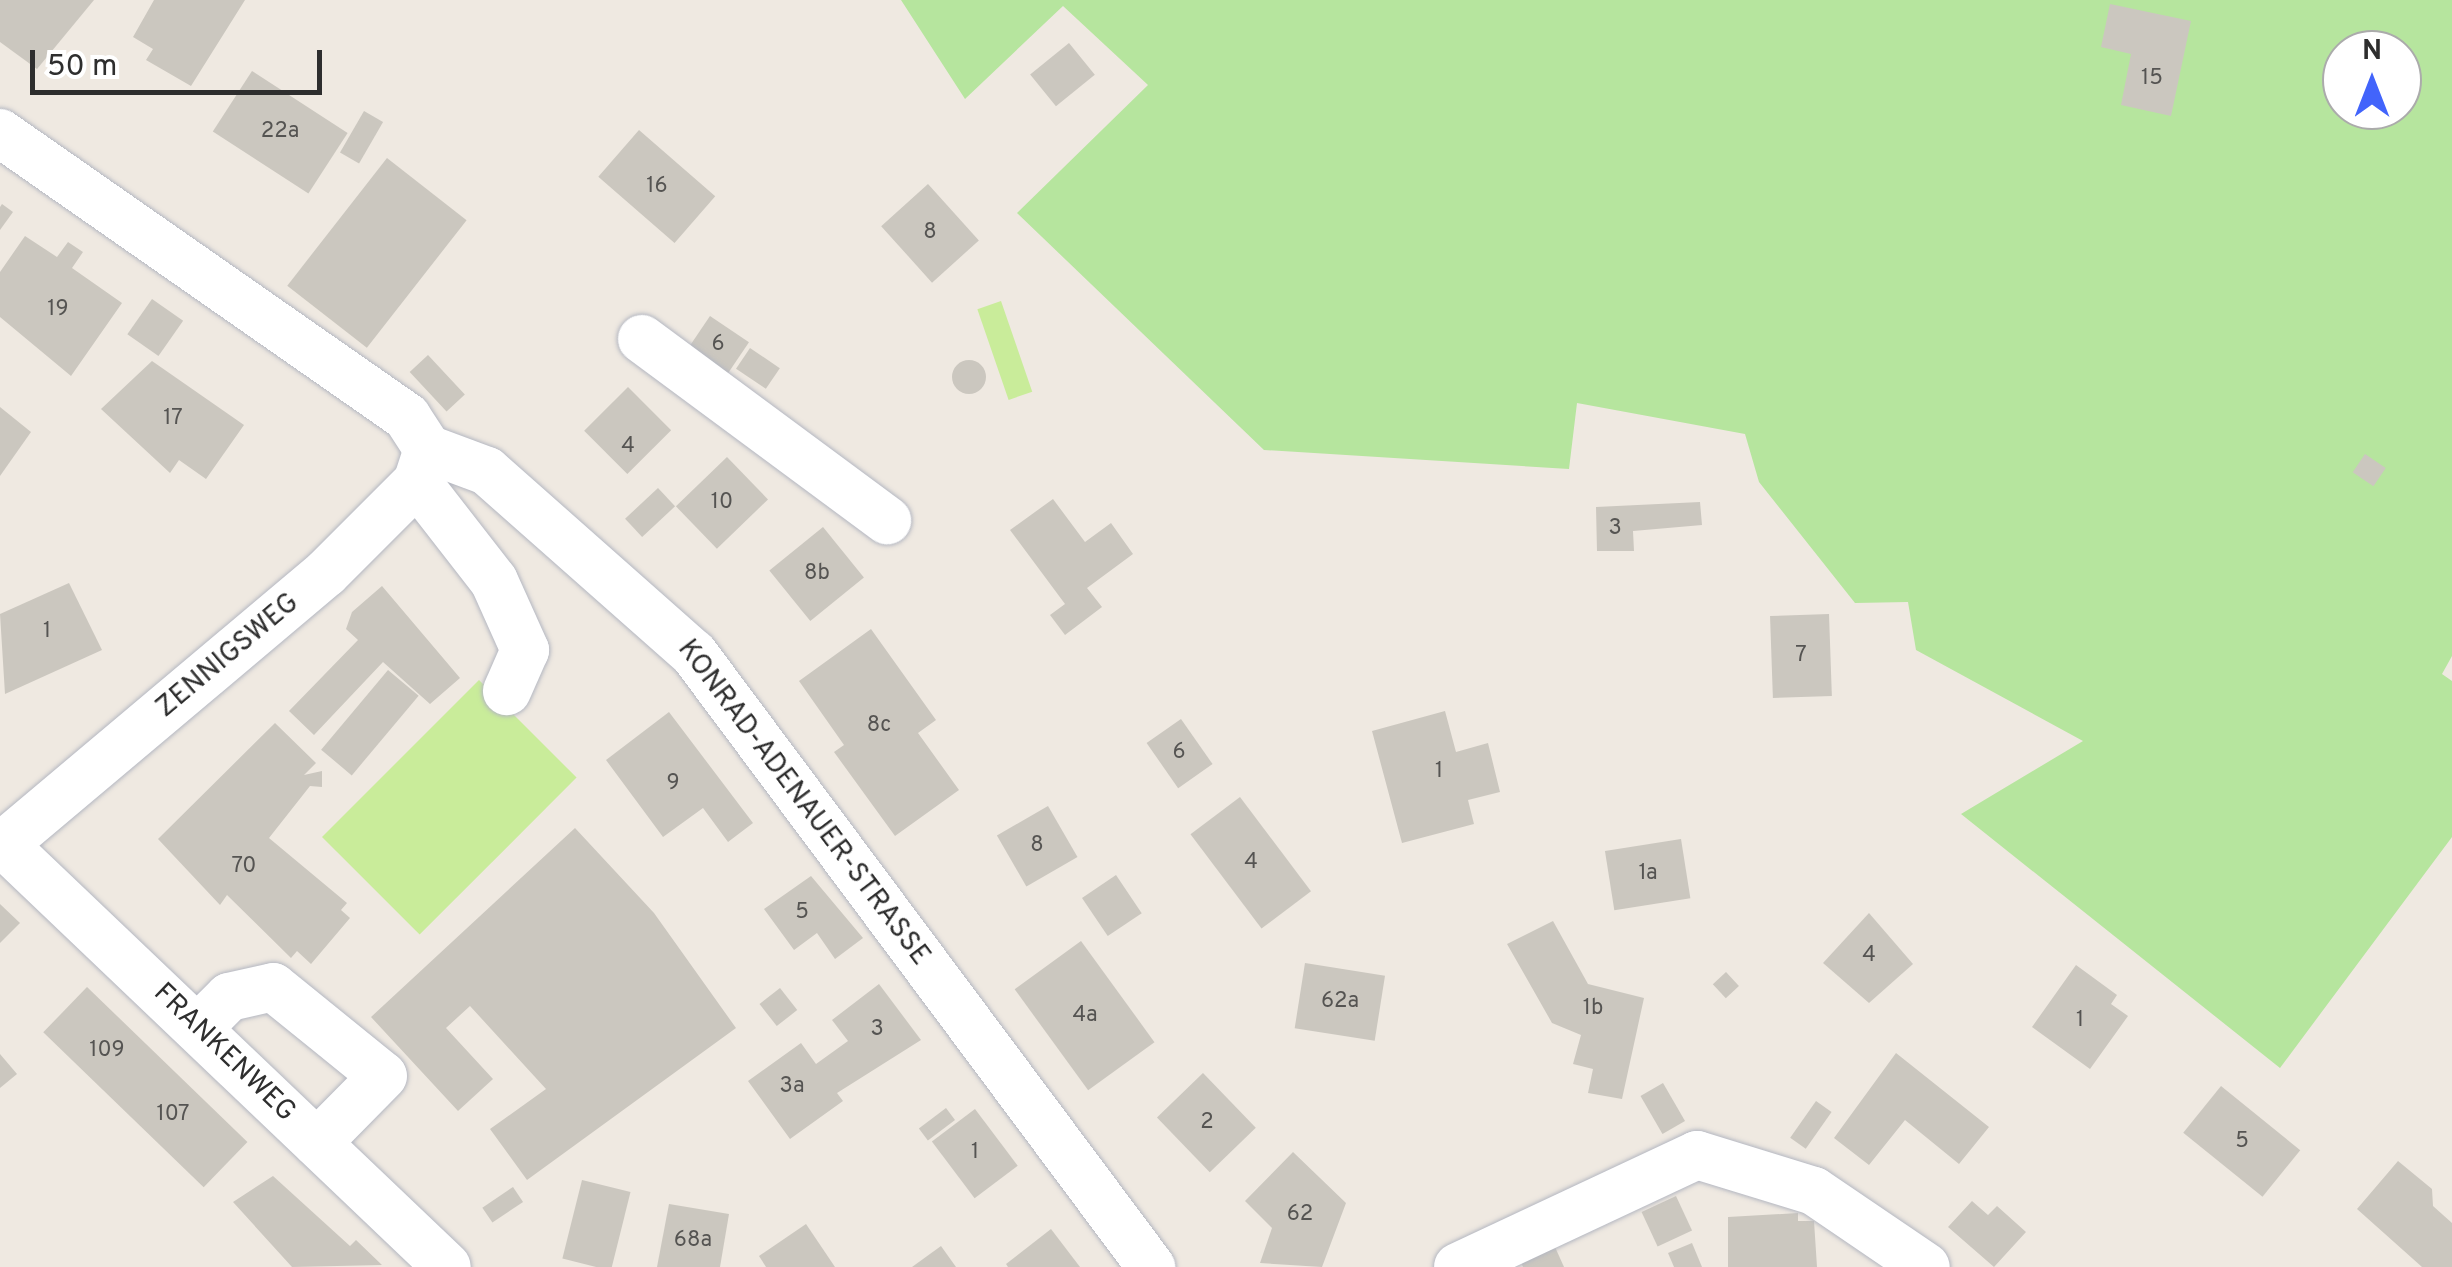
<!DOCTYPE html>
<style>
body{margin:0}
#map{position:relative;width:2452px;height:1267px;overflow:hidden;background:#efe9e1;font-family:Overpass,sans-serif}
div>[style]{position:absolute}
.green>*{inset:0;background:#b6e59e}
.pitch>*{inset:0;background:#c9ec9a;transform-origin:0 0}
.building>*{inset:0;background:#cbc7bf;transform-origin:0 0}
.round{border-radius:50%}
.roads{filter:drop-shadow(0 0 2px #b4b7c1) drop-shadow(0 0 2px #b4b7c1)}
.minor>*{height:48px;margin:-24px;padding:0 24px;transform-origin:24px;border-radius:24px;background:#fff}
span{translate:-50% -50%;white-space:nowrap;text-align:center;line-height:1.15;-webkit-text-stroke:8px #fff;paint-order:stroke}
.number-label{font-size:22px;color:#555452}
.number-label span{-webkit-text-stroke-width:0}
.street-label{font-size:28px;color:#2e2e2e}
.north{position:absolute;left:2322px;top:30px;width:100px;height:100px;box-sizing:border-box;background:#fff;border:2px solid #ababab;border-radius:50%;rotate:0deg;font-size:28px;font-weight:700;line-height:40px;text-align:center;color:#2e2e2e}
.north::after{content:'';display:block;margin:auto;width:35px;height:45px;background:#4264fb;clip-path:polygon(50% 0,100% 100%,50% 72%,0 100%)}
.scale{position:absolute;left:30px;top:50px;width:292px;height:45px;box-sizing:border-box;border:5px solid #2e2e2e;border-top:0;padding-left:12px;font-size:30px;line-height:35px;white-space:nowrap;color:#2e2e2e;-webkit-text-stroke:8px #fff;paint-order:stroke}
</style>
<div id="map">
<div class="green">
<i style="clip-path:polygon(evenodd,901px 0,2452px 0,2452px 656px,2442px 674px,2452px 681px,2452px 837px,2280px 1068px,1961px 814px,2083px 741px,1916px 650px,1908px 602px,1855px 603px,1759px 482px,1745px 434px,1577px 403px,1569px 469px,1264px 450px,1017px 213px,1148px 85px,1063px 6px,965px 99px,901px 0,2342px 50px,2402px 50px,2402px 110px,2342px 110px,2342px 50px)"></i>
</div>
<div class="pitch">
<i style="left:1001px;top:301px;width:96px;height:25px;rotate:71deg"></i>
<i style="left:479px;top:680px;width:138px;height:222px;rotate:45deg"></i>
</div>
<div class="building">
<i style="clip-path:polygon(0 0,94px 0,37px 69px,0 42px)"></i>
<i style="clip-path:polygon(154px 0,245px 0,191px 86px,146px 60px,153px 49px,133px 37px)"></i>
<i style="clip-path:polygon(2110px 4px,2191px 21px,2171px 116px,2121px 105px,2131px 54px,2101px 47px)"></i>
<i style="left:1069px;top:43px;width:41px;height:50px;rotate:51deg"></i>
<i style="left:252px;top:71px;width:114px;height:72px;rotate:33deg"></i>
<i style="left:364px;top:111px;width:22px;height:48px;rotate:30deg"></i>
<i style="left:639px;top:130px;width:101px;height:62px;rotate:41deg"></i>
<i style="left:387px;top:158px;width:101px;height:162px;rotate:38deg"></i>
<i style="left:928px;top:184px;width:76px;height:63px;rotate:48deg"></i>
<i style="clip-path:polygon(2px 204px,13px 212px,0 230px,0 207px)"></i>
<i style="clip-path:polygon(25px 236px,57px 257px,68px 242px,83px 252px,72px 268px,122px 303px,71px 376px,0 317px,0 272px)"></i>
<i style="left:152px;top:299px;width:38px;height:43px;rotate:35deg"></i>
<i style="left:710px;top:316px;width:47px;height:39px;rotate:34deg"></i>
<i style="left:750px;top:348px;width:36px;height:25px;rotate:34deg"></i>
<i style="left:428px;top:355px;width:54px;height:25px;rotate:47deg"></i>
<i class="round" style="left:952px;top:360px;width:34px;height:34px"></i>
<i style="clip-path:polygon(152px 361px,244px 425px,206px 479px,179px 460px,170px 473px,101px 409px)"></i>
<i style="left:628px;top:387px;width:61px;height:62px;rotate:45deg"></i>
<i style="clip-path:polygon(0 407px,31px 432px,0 476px)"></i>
<i style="left:2365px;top:454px;width:25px;height:22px;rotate:34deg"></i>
<i style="left:727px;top:457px;width:59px;height:71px;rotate:46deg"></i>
<i style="left:658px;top:488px;width:25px;height:45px;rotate:47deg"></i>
<i style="clip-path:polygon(1053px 499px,1085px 542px,1111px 523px,1133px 554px,1087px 588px,1102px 607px,1065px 635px,1050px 615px,1065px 604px,1010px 530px)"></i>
<i style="clip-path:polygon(1700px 502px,1702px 525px,1633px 531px,1634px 551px,1597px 551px,1596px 507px)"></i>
<i style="left:823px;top:527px;width:65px;height:69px;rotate:51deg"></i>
<i style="clip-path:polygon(69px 583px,102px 650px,5px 694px,0 614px)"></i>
<i style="clip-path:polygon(382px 586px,460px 678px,430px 704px,383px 662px,314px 735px,289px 711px,358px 640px,346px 629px,352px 612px)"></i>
<i style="left:1829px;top:614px;width:82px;height:59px;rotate:88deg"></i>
<i style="clip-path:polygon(871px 629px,936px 720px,918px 733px,959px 790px,895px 836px,834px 752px,844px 745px,799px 681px)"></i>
<i style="left:388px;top:670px;width:40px;height:104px;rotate:40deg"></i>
<i style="clip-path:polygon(1445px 711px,1456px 752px,1488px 743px,1500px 792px,1468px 800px,1474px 824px,1402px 843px,1372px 731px)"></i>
<i style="clip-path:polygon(669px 712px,753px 823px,728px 842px,703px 808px,663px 837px,606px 760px)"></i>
<i style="left:1181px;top:719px;width:55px;height:42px;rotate:55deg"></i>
<i style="clip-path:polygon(275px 723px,316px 763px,304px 775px,322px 771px,322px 787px,310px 786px,269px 838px,347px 903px,341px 910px,350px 918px,311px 964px,297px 951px,291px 958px,227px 895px,220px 905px,158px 839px)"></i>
<i style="left:1240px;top:797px;width:118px;height:62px;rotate:53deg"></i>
<i style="left:1048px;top:806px;width:59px;height:59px;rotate:60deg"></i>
<i style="clip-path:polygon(575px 828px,654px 913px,736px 1028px,527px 1180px,490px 1129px,546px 1089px,470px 1006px,446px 1028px,493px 1079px,458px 1111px,371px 1017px)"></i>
<i style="left:1681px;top:839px;width:60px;height:77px;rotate:81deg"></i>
<i style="left:1116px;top:875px;width:46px;height:41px;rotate:56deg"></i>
<i style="clip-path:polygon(811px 876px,863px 938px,835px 959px,817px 933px,794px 950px,764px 909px)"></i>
<i style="clip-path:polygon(0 904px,20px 923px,0 943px)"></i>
<i style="clip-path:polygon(1869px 913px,1913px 964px,1869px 1003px,1823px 963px)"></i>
<i style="clip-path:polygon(1553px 921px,1588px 984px,1644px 998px,1622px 1099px,1588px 1093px,1593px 1069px,1573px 1064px,1581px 1035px,1552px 1023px,1507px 944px)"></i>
<i style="left:1081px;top:941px;width:125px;height:82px;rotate:54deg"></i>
<i style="left:1305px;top:963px;width:81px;height:66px;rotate:9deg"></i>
<i style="clip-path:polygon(2076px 965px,2117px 995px,2111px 1004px,2128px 1016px,2090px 1069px,2032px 1027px)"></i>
<i style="left:1726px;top:972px;width:19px;height:18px;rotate:47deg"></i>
<i style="clip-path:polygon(879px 984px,921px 1040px,837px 1093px,843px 1101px,790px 1139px,748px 1081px,801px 1043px,816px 1064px,848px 1041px,832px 1020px)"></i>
<i style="left:87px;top:987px;width:223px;height:63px;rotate:44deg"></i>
<i style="left:780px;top:988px;width:28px;height:26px;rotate:52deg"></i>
<i style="clip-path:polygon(1896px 1053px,1989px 1127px,1959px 1164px,1905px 1120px,1869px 1165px,1834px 1138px)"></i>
<i style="clip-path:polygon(0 1054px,17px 1074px,0 1088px)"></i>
<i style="left:1203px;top:1073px;width:76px;height:64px;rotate:46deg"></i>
<i style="left:1663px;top:1083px;width:44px;height:26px;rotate:60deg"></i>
<i style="left:2221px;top:1086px;width:102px;height:60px;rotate:39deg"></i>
<i style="left:1816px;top:1101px;width:19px;height:45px;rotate:35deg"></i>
<i style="left:946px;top:1108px;width:15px;height:34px;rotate:53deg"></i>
<i style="left:975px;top:1109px;width:71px;height:54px;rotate:53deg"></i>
<i style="clip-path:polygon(1293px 1152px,1346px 1203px,1322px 1267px,1260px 1263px,1272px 1228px,1245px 1201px)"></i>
<i style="clip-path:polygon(2398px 1161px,2432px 1189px,2433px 1206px,2452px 1223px,2452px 1267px,2422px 1267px,2357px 1209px)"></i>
<i style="clip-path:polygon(273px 1176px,350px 1246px,356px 1240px,382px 1265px,292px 1267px,233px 1202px)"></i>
<i style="left:582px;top:1180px;width:50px;height:81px;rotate:14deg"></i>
<i style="left:513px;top:1187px;width:18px;height:37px;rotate:56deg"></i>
<i style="left:1676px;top:1196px;width:38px;height:38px;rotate:65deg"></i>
<i style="clip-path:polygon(1972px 1201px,1988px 1215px,1997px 1206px,2026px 1232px,1994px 1267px,1948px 1227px)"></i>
<i style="clip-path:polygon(669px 1204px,729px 1214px,720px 1267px,657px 1267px)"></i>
<i style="clip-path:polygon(1798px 1213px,1798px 1221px,1814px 1221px,1817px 1267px,1728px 1267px,1728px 1217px)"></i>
<i style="clip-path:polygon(806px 1224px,835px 1267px,766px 1267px,759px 1256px)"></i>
<i style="clip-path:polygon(1051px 1229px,1080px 1267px,1008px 1267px,1006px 1264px)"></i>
<i style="clip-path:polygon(1692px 1243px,1702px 1267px,1674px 1267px,1668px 1253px)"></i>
<i style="clip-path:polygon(941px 1246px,956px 1267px,912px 1267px)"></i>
<i style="clip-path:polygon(1555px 1247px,1564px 1267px,1523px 1267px,1521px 1262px)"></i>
</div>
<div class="roads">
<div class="minor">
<i style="left:0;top:133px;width:496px;rotate:34.9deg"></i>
<i style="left:407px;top:417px;width:38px;rotate:57deg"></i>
<i style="left:428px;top:449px;width:35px;rotate:108deg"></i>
<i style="left:417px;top:482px;width:129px;rotate:135deg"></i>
<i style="left:326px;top:573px;width:421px;rotate:139.9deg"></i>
<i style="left:642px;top:339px;width:305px;rotate:36.5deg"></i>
<i style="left:428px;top:449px;width:63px;rotate:20.4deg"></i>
<i style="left:487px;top:471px;width:276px;rotate:41.5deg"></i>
<i style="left:694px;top:654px;width:765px;rotate:53.29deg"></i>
<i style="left:417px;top:482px;width:125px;rotate:52.1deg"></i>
<i style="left:494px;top:581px;width:76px;rotate:65.8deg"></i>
<i style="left:525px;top:650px;width:45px;rotate:113.7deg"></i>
<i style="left:0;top:841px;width:617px;rotate:43.62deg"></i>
<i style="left:198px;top:1028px;width:44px;rotate:-45deg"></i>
<i style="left:229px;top:997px;width:45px;rotate:-12.8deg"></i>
<i style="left:273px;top:987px;width:141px;rotate:39deg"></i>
<i style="left:383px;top:1076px;width:94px;rotate:134.6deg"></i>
<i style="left:1458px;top:1267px;width:264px;rotate:-25.1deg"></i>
<i style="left:1697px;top:1155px;width:122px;rotate:17.1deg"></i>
<i style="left:1814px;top:1191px;width:135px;rotate:34.2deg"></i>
</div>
</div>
<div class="number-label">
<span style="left:2152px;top:79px">15</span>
<span style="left:280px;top:132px">22a</span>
<span style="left:657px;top:187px">16</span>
<span style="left:930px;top:233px">8</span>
<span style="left:58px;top:310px">19</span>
<span style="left:718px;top:345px">6</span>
<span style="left:173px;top:419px">17</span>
<span style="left:628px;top:447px">4</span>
<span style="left:722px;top:503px">10</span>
<span style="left:1615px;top:529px">3</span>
<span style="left:817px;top:574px">8b</span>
<span style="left:47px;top:632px">1</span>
<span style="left:1801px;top:656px">7</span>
<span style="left:879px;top:726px">8c</span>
<span style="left:1179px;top:753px">6</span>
<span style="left:1439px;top:772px">1</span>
<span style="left:673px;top:784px">9</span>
<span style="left:1037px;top:846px">8</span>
<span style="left:1251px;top:863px">4</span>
<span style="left:244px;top:867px">70</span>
<span style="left:1648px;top:874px">1a</span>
<span style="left:802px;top:913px">5</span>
<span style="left:1869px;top:956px">4</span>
<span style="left:1340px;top:1002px">62a</span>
<span style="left:1593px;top:1009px">1b</span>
<span style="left:1085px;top:1016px">4a</span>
<span style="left:2080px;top:1021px">1</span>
<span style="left:877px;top:1030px">3</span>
<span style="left:107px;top:1051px">109</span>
<span style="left:792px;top:1087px">3a</span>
<span style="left:173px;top:1115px">107</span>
<span style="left:1207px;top:1123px">2</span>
<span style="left:2242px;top:1142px">5</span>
<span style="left:975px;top:1153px">1</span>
<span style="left:1300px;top:1215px">62</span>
<span style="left:693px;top:1241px">68a</span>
</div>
<div class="street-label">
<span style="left:228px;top:656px;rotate:-40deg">ZENNIGSWEG</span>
<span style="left:803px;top:803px;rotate:53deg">KONRAD-ADENAUER-STRASSE</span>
<span style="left:224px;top:1053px;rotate:44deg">FRANKENWEG</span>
</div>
<div class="north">N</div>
<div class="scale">50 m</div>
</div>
